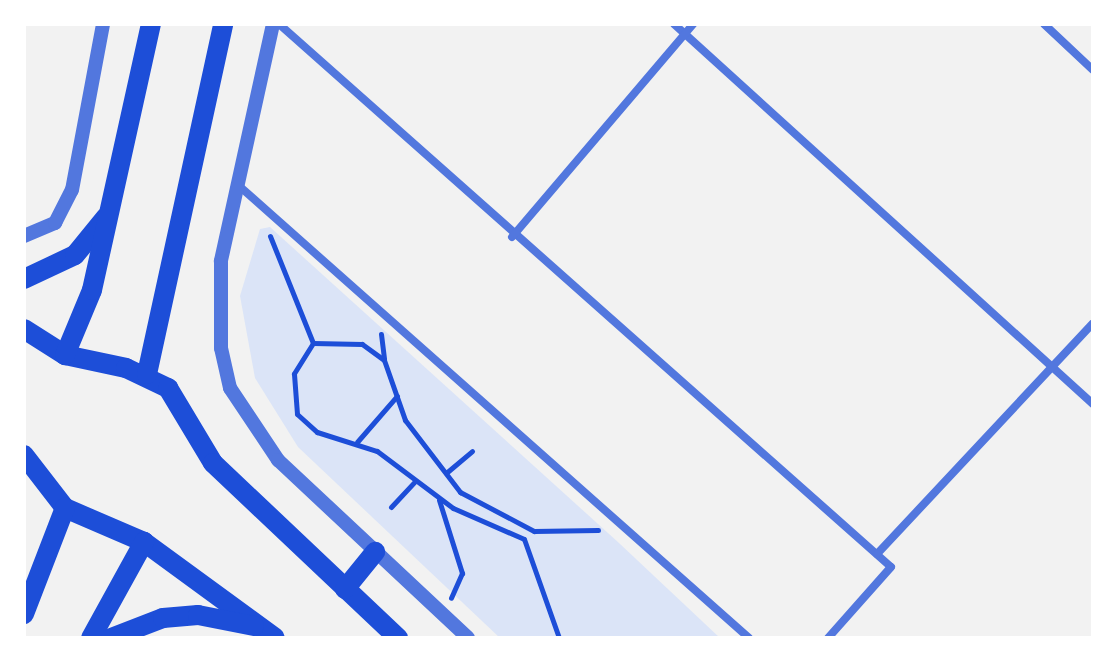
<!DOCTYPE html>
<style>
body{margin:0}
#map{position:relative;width:1117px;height:662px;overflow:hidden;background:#f2f2f2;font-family:"PT Sans Narrow",sans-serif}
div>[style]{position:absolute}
.green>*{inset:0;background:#dbe4f7}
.path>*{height:5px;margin:-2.5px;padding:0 2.5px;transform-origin:2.5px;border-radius:2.5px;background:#1d4ed8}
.minor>*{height:8px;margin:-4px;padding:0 4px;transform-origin:4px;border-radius:4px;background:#5277de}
.tertiary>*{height:14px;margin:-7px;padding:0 7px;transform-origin:7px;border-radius:7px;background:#5277de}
.primary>*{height:20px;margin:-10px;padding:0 10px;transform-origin:10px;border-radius:10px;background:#1d4ed8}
span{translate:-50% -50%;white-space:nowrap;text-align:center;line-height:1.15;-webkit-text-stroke:8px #fff;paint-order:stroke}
.frame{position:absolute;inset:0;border:26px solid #fff;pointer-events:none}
</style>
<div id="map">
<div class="green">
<i style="clip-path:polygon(270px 227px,619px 543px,720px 638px,500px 638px,298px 447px,255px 378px,240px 296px,260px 229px)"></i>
</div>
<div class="path">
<i style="left:270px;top:236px;width:115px;rotate:68.1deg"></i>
<i style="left:313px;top:343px;width:36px;rotate:122deg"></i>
<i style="left:294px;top:374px;width:40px;rotate:85.7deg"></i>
<i style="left:297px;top:414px;width:27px;rotate:42deg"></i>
<i style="left:317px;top:432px;width:63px;rotate:17.6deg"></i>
<i style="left:377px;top:451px;width:95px;rotate:36.9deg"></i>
<i style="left:453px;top:508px;width:77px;rotate:23.6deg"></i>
<i style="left:524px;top:539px;width:105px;rotate:70.5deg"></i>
<i style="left:381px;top:334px;width:25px;rotate:83deg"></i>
<i style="left:313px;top:343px;width:49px;rotate:1.2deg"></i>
<i style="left:362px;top:344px;width:27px;rotate:36deg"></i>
<i style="left:384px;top:360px;width:64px;rotate:70.7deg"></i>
<i style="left:405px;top:420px;width:91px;rotate:52.6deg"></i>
<i style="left:460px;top:492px;width:84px;rotate:27.8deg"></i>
<i style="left:534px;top:531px;width:64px;rotate:-0.9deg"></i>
<i style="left:357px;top:442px;width:61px;rotate:-49deg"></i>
<i style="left:446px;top:473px;width:34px;rotate:-40deg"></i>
<i style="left:439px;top:500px;width:77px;rotate:72.5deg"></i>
<i style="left:462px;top:573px;width:27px;rotate:114deg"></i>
<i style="left:391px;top:507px;width:34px;rotate:-47deg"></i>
<i style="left:656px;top:638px;width:40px"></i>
</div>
<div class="minor">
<i style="left:279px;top:24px;width:818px;rotate:41.58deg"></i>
<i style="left:891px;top:567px;width:95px;rotate:131.6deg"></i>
<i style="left:674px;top:24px;width:566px;rotate:42.21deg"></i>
<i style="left:1044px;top:24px;width:67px;rotate:43.2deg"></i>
<i style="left:238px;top:185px;width:683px;rotate:41.56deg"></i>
<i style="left:512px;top:237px;width:280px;rotate:-49.6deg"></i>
<i style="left:877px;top:554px;width:316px;rotate:-46.9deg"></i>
</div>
<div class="tertiary">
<i style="left:273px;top:24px;width:243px;rotate:102.4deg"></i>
<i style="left:221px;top:261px;width:87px;rotate:90deg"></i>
<i style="left:221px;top:348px;width:41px;rotate:77.3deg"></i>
<i style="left:230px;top:388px;width:87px;rotate:56.3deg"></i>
<i style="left:278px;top:460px;width:260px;rotate:43.1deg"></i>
<i style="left:24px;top:236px;width:34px;rotate:-23deg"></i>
<i style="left:55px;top:223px;width:37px;rotate:-63deg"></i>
<i style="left:72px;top:190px;width:169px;rotate:-79.4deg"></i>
</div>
<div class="primary">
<i style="left:24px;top:279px;width:56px;rotate:-25.2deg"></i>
<i style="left:75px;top:255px;width:49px;rotate:-50.8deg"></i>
<i style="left:24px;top:329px;width:49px;rotate:32.4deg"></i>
<i style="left:65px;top:355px;width:62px;rotate:12deg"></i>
<i style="left:126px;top:368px;width:47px;rotate:25.5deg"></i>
<i style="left:168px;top:388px;width:87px;rotate:59deg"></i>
<i style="left:213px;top:463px;width:255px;rotate:43.4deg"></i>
<i style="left:65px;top:355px;width:70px;rotate:-67.4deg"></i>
<i style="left:92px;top:290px;width:272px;rotate:-77.5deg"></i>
<i style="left:147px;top:374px;width:358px;rotate:-77.7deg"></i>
<i style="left:24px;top:455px;width:67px;rotate:52.3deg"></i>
<i style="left:65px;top:508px;width:86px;rotate:23.3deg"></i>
<i style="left:144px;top:542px;width:162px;rotate:36.2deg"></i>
<i style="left:345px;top:589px;width:48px;rotate:-51deg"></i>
<i style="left:24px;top:614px;width:114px;rotate:-68.9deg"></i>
<i style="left:91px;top:638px;width:110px;rotate:-61.1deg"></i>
<i style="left:111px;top:638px;width:56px;rotate:-21deg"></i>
<i style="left:163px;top:618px;width:35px;rotate:-5deg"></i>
<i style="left:198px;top:615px;width:57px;rotate:11.1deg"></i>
</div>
<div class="frame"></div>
</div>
